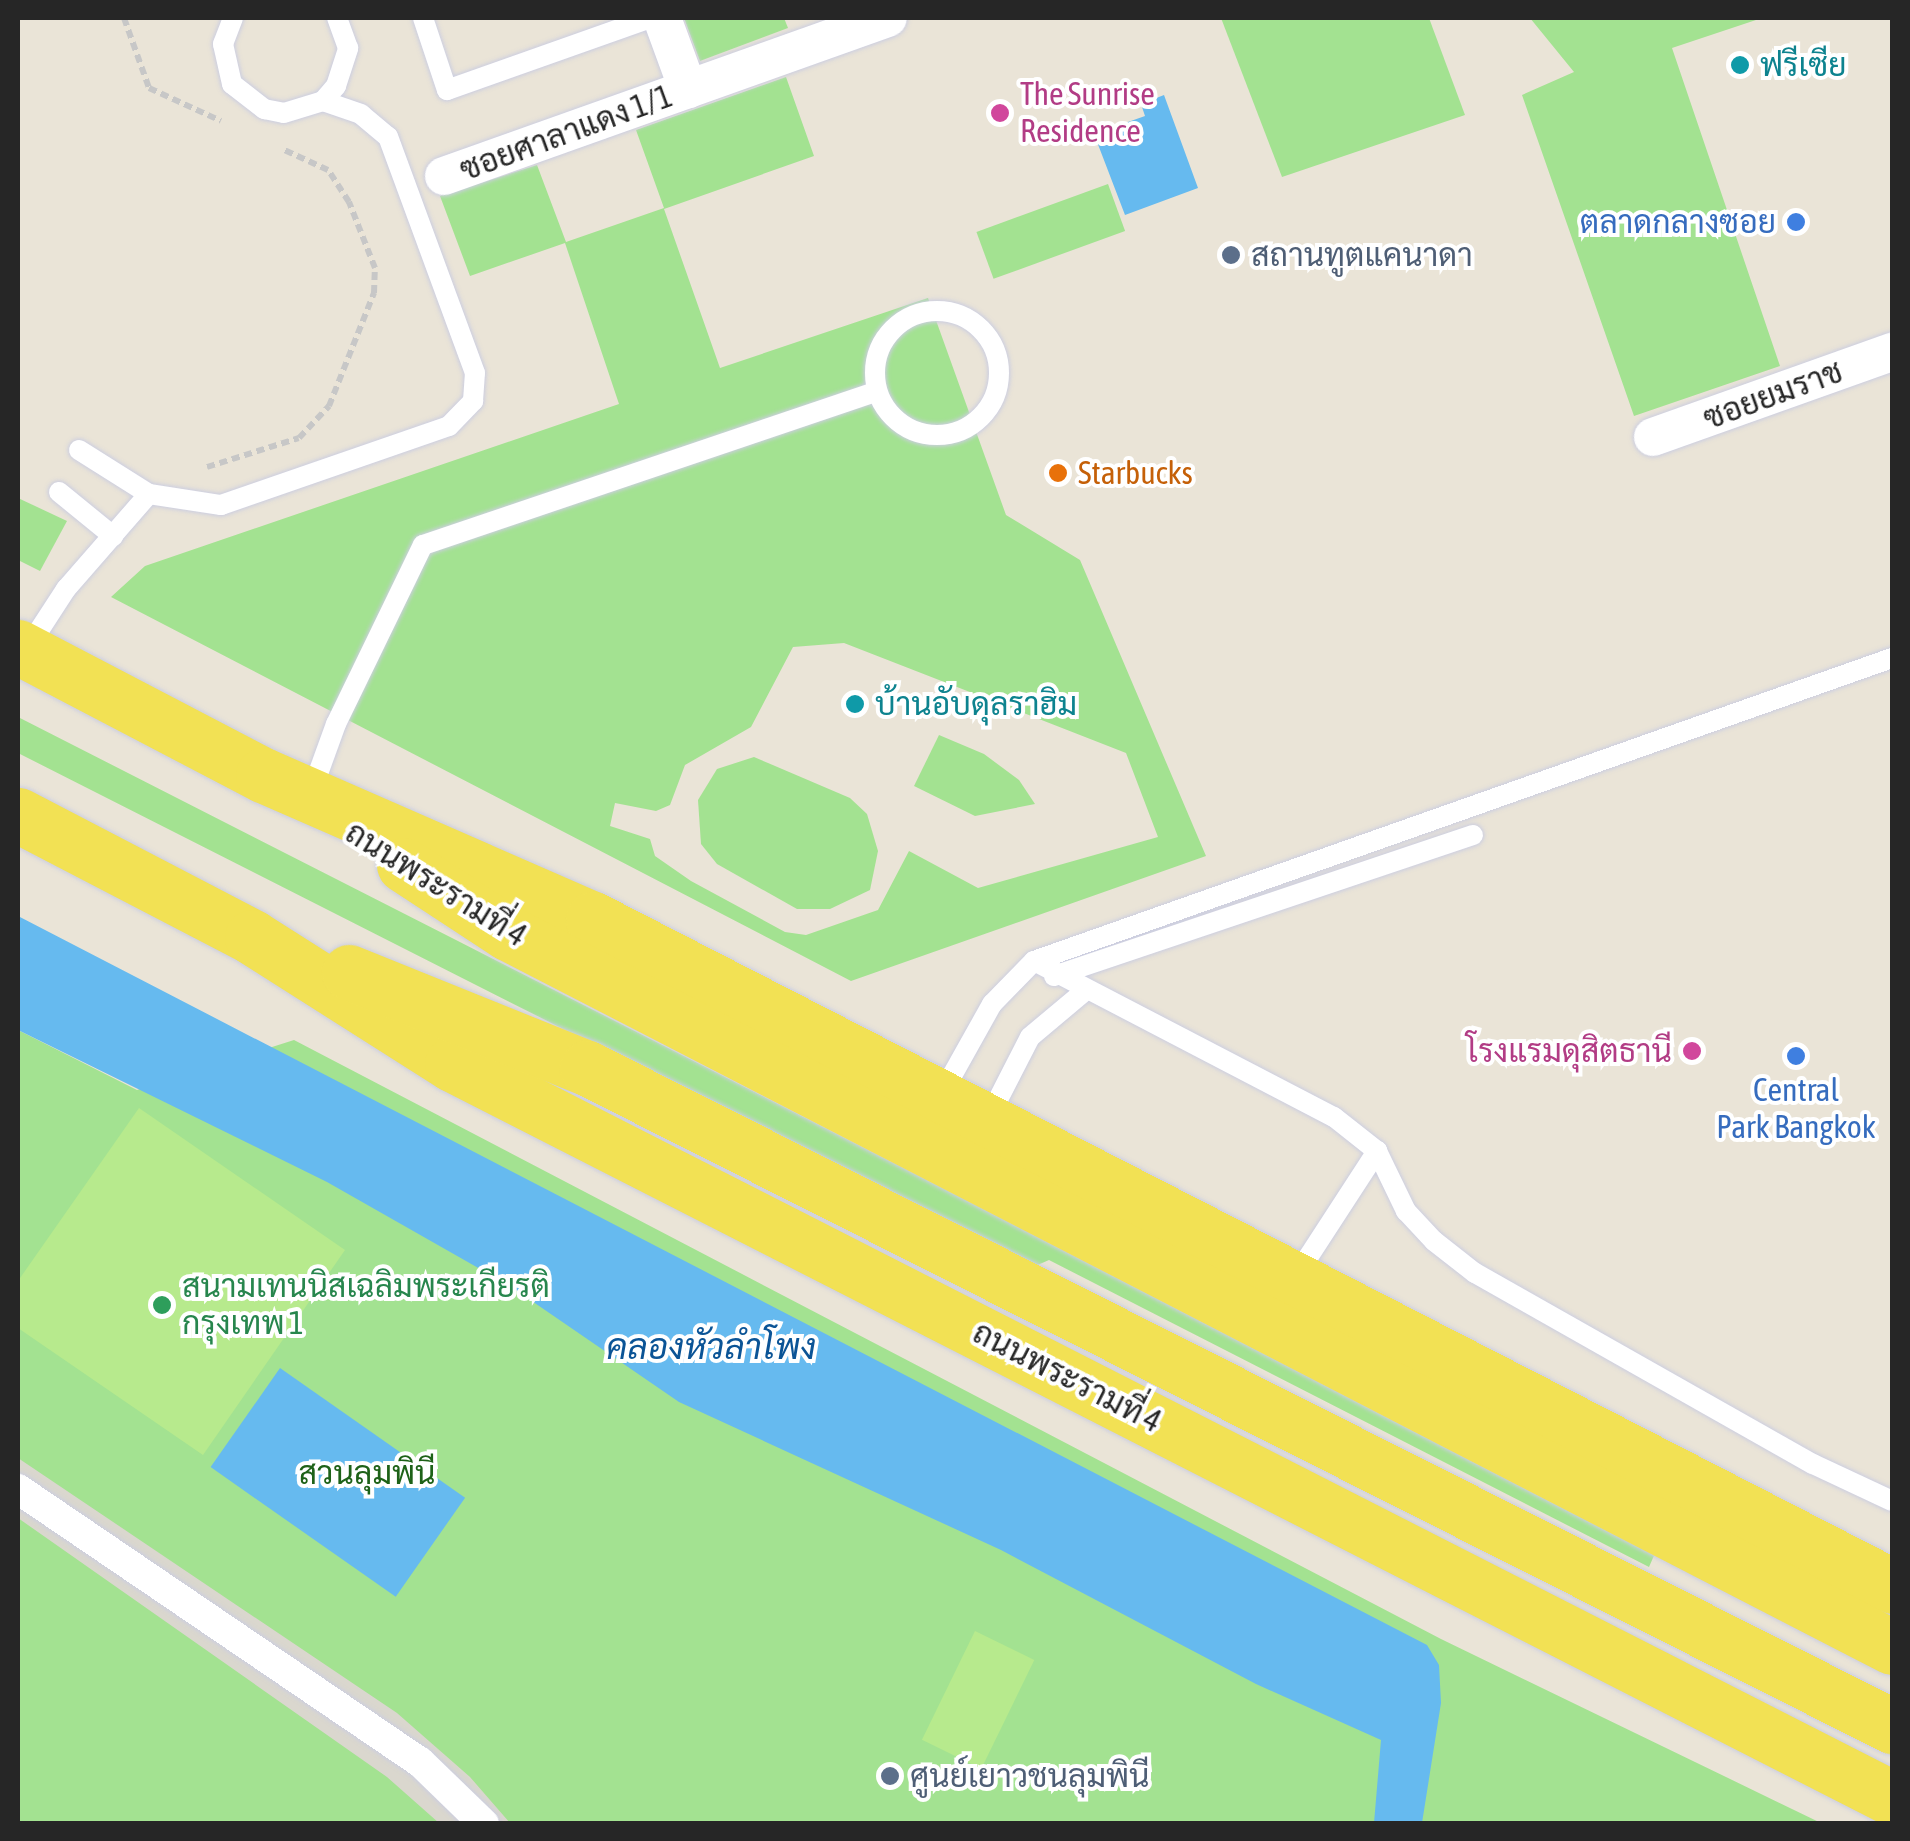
<!DOCTYPE html>
<meta charset="utf-8">
<style>
body{margin:0}
#map{position:relative;width:1910px;height:1841px;overflow:hidden;background:#eae4d7;font-family:"Asap Condensed",Sarabun,sans-serif}
div>[style]{position:absolute}
.green>*{inset:0;background:#a3e291;transform-origin:0 0}
.pitch>*{inset:0;background:#b7ea8d;transform-origin:0 0}
.plaza>*{inset:0;background:#dad7ce}
.water>*{inset:0;background:#66baef;transform-origin:0 0}
.path>*{height:6px;margin-top:-3px;transform-origin:0;background:repeating-linear-gradient(90deg,#c7c7c7 0 8px,transparent 0 13px)}
.roads{filter:drop-shadow(0 0 2px #cccee0) drop-shadow(0 0 2px #cccee0)}
.service>*{height:20px;margin:-10px;padding:0 10px;transform-origin:10px;border-radius:10px;background:#fff}
.service>.ring{margin:-10px;padding:0;box-sizing:content-box;background:none;border:20px solid #fff;border-radius:50%}
.pedestrian>*{height:30px;margin:-15px;padding:0 15px;transform-origin:15px;border-radius:15px;background:#fff}
.minor>*{height:38px;margin:-19px;padding:0 19px;transform-origin:19px;border-radius:19px;background:#fff}
.primary>*{height:55px;margin:-27.5px;padding:0 27.5px;transform-origin:27.5px;border-radius:27.5px;background:#f2e154}
.dots>*{width:28px;height:28px;translate:-50% -50%;box-sizing:border-box;border:5px solid #fff;border-radius:50%}
span{translate:-50% -50%;white-space:nowrap;text-align:center;line-height:1.15;-webkit-text-stroke:8px #fff;paint-order:stroke}
.culture-label{font-size:32px;color:#0d838f}
.left{translate:0 -50%;text-align:left}
.hotel-label{font-size:32px;color:#b23c85}
.right{translate:-100% -50%;text-align:right}
.street-label{font-size:32px;color:#262626}
.shop-label{font-size:32px;color:#366cbe}
.service-label{font-size:32px;color:#4e5e75}
.food-label{font-size:32px;color:#c56008}
.leisure-label{font-size:32px;color:#27864d}
.park-label{font-size:32px;color:#1e6218}
.water-label{font-size:35px;color:#0b5496;font-style:italic}
.frame{position:absolute;inset:0;border:20px solid #262626;pointer-events:none}
</style>
<div id="map">
<div class="green">
<i style="clip-path:polygon(684px 18px,784px 18px,788px 28px,700px 61px)"></i>
<i style="clip-path:polygon(1221px 18px,1429px 18px,1465px 115px,1282px 177px)"></i>
<i style="clip-path:polygon(1530px 18px,1762px 18px,1672px 48px,1780px 366px,1634px 416px,1522px 95px,1574px 72px)"></i>
<i style="clip-path:polygon(evenodd,786px 77px,814px 156px,664px 209px,720px 368px,928px 298px,1006px 515px,1080px 560px,1206px 856px,851px 981px,111px 597px,145px 566px,619px 404px,565px 243px,470px 276px,440px 196px,537px 165px,566px 242px,664px 208px,636px 130px,786px 77px,844px 643px,1126px 753px,1158px 837px,978px 888px,909px 851px,878px 910px,806px 935px,785px 932px,691px 881px,655px 856px,650px 839px,610px 826px,615px 803px,656px 811px,670px 805px,685px 765px,751px 727px,793px 647px,844px 643px)"></i>
<i style="left:1108px;top:184px;width:50px;height:140px;rotate:70deg"></i>
<i style="clip-path:polygon(18px 498px,67px 521px,40px 571px,18px 560px)"></i>
<i style="clip-path:polygon(18px 717px,1656px 1551px,1649px 1567px,1049px 1260px,1033px 1267px,18px 753px)"></i>
<i style="clip-path:polygon(939px 735px,984px 754px,1019px 780px,1035px 804px,975px 816px,914px 786px)"></i>
<i style="clip-path:polygon(754px 757px,850px 798px,867px 814px,878px 851px,870px 890px,830px 909px,797px 909px,717px 864px,701px 844px,698px 800px,717px 769px)"></i>
<i style="clip-path:polygon(18px 1030px,137px 1090px,294px 1040px,1441px 1639px,1821px 1823px,18px 1823px)"></i>
</div>
<div class="pitch">
<i style="clip-path:polygon(139px 1108px,345px 1250px,203px 1455px,18px 1328px,18px 1281px)"></i>
<i style="left:975px;top:1631px;width:66px;height:121px;rotate:26deg"></i>
</div>
<div class="plaza">
<i style="clip-path:polygon(18px 1458px,397px 1713px,470px 1777px,510px 1823px,439px 1823px,387px 1777px,18px 1518px)"></i>
</div>
<div class="water">
<i style="clip-path:polygon(1164px 95px,1198px 188px,1125px 215px,1094px 134px,1145px 116px,1141px 104px)"></i>
<i style="clip-path:polygon(18px 916px,1427px 1645px,1439px 1665px,1441px 1703px,1422px 1823px,1374px 1823px,1381px 1740px,1256px 1684px,1001px 1550px,679px 1402px,510px 1286px,327px 1182px,18px 1030px)"></i>
<i style="left:280px;top:1368px;width:226px;height:121px;rotate:35deg"></i>
</div>
<div class="path">
<i style="left:124px;top:18px;width:74px;rotate:70.3deg"></i>
<i style="left:149px;top:88px;width:79px;rotate:24.6deg"></i>
<i style="left:207px;top:467px;width:96px;rotate:-17.5deg"></i>
<i style="left:299px;top:438px;width:44px;rotate:-46.8deg"></i>
<i style="left:329px;top:406px;width:122px;rotate:-68.3deg"></i>
<i style="left:374px;top:293px;width:25px;rotate:-88deg"></i>
<i style="left:375px;top:268px;width:71px;rotate:-111.5deg"></i>
<i style="left:349px;top:202px;width:38px;rotate:-123deg"></i>
<i style="left:328px;top:170px;width:51px;rotate:-155.5deg"></i>
</div>
<div class="roads">
<div class="service">
<i style="left:233px;top:18px;width:28px;rotate:111deg"></i>
<i style="left:223px;top:44px;width:41px;rotate:77.3deg"></i>
<i style="left:232px;top:84px;width:41px;rotate:38deg"></i>
<i style="left:264px;top:109px;width:20px;rotate:11deg"></i>
<i style="left:284px;top:113px;width:41px;rotate:-17.1deg"></i>
<i style="left:323px;top:101px;width:20px;rotate:-49deg"></i>
<i style="left:336px;top:86px;width:40px;rotate:-72deg"></i>
<i style="left:348px;top:48px;width:32px;rotate:-110deg"></i>
<i style="left:423px;top:18px;width:76px;rotate:71.6deg"></i>
<i style="left:447px;top:90px;width:215px;rotate:-19.5deg"></i>
<i class="ring" style="left:875px;top:311px;width:104px;height:104px"></i>
<i style="left:79px;top:450px;width:83px;rotate:32.2deg"></i>
<i style="left:149px;top:494px;width:73px;rotate:8.7deg"></i>
<i style="left:221px;top:505px;width:241px;rotate:-19.1deg"></i>
<i style="left:449px;top:426px;width:35px;rotate:-46deg"></i>
<i style="left:473px;top:401px;width:28px;rotate:-86deg"></i>
<i style="left:475px;top:373px;width:252px;rotate:-110.2deg"></i>
<i style="left:388px;top:137px;width:35px;rotate:-140deg"></i>
<i style="left:361px;top:114px;width:40px;rotate:-161.1deg"></i>
<i style="left:59px;top:492px;width:70px;rotate:39.2deg"></i>
<i style="left:27px;top:649px;width:72px;rotate:-57deg"></i>
<i style="left:66px;top:589px;width:126px;rotate:-48.9deg"></i>
<i style="left:311px;top:793px;width:73px;rotate:-70.1deg"></i>
<i style="left:336px;top:724px;width:199px;rotate:-64.1deg"></i>
<i style="left:423px;top:545px;width:479px;rotate:-18.7deg"></i>
<i style="left:1034px;top:961px;width:338px;rotate:27.5deg"></i>
<i style="left:1334px;top:1117px;width:55px;rotate:38.3deg"></i>
<i style="left:1377px;top:1151px;width:67px;rotate:64.2deg"></i>
<i style="left:1406px;top:1211px;width:41px;rotate:47deg"></i>
<i style="left:1434px;top:1241px;width:52px;rotate:38deg"></i>
<i style="left:1475px;top:1273px;width:388px;rotate:29.5deg"></i>
<i style="left:1813px;top:1464px;width:87px;rotate:25.1deg"></i>
<i style="left:1054px;top:976px;width:442px;rotate:-18.6deg"></i>
<i style="left:940px;top:1097px;width:107px;rotate:-60.8deg"></i>
<i style="left:992px;top:1004px;width:60px;rotate:-45.7deg"></i>
<i style="left:1034px;top:961px;width:910px;rotate:-19.45deg"></i>
<i style="left:987px;top:1121px;width:94px;rotate:-62.9deg"></i>
<i style="left:1030px;top:1037px;width:73px;rotate:-40deg"></i>
<i style="left:1294px;top:1279px;width:153px;rotate:-57deg"></i>
</div>
<div class="pedestrian">
<i style="left:18px;top:1489px;width:486px;rotate:34.2deg"></i>
<i style="left:420px;top:1762px;width:89px;rotate:44.1deg"></i>
</div>
<div class="minor">
<i style="left:662px;top:18px;width:76px;rotate:69.9deg"></i>
<i style="left:444px;top:176px;width:471px;rotate:-19.6deg"></i>
<i style="left:1653px;top:437px;width:254px;rotate:-19.6deg"></i>
</div>
<div class="primary">
<i style="left:18px;top:647px;width:276px;rotate:27.6deg"></i>
<i style="left:263px;top:775px;width:360px;rotate:23.6deg"></i>
<i style="left:593px;top:919px;width:1460px;rotate:27.18deg"></i>
<i style="left:18px;top:815px;width:264px;rotate:27.5deg"></i>
<i style="left:252px;top:937px;width:237px;rotate:32.4deg"></i>
<i style="left:452px;top:1064px;width:1616px;rotate:27.01deg"></i>
<i style="left:404px;top:865px;width:124px;rotate:33.2deg"></i>
<i style="left:508px;top:933px;width:1557px;rotate:27.29deg"></i>
<i style="left:349px;top:972px;width:257px;rotate:22deg"></i>
<i style="left:587px;top:1068px;width:1462px;rotate:26.76deg"></i>
</div>
</div>
<div class="dots">
<i style="left:1740px;top:65px;background:#0f9aa8"></i>
<i style="left:1000px;top:113px;background:#d1479c"></i>
<i style="left:1796px;top:222px;background:#3f7fe0"></i>
<i style="left:1231px;top:255px;background:#5c6f8a"></i>
<i style="left:1058px;top:473px;background:#e8710a"></i>
<i style="left:855px;top:704px;background:#0f9aa8"></i>
<i style="left:1692px;top:1051px;background:#d1479c"></i>
<i style="left:1796px;top:1056px;background:#3f7fe0"></i>
<i style="left:162px;top:1305px;background:#2e9e5b"></i>
<i style="left:890px;top:1776px;background:#5c6f8a"></i>
</div>
<div class="culture-label">
<span class="left" style="left:1760px;top:65px">ฟรีเซีย</span>
<span class="left" style="left:875px;top:704px">บ้านอับดุลราฮิม</span>
</div>
<div class="hotel-label">
<span class="left" style="left:1020px;top:113px">The Sunrise<br>Residence</span>
<span class="right" style="left:1672px;top:1051px">โรงแรมดุสิตธานี</span>
</div>
<div class="street-label">
<span style="left:566px;top:133px;rotate:-20deg">ซอยศาลาแดง 1/1</span>
<span style="left:1773px;top:395px;rotate:-20deg">ซอยยมราช</span>
<span style="left:436px;top:884px;rotate:32deg">ถนนพระรามที่ 4</span>
<span style="left:1067px;top:1377px;rotate:27deg">ถนนพระรามที่ 4</span>
</div>
<div class="shop-label">
<span class="right" style="left:1776px;top:222px">ตลาดกลางซอย</span>
<span style="left:1796px;top:1109px">Central<br>Park Bangkok</span>
</div>
<div class="service-label">
<span class="left" style="left:1251px;top:255px">สถานทูตแคนาดา</span>
<span class="left" style="left:910px;top:1776px">ศูนย์เยาวชนลุมพินี</span>
</div>
<div class="food-label">
<span class="left" style="left:1078px;top:473px">Starbucks</span>
</div>
<div class="leisure-label">
<span class="left" style="left:182px;top:1305px">สนามเทนนิสเฉลิมพระเกียรติ<br>กรุงเทพ 1</span>
</div>
<div class="park-label">
<span style="left:367px;top:1473px">สวนลุมพินี</span>
</div>
<div class="water-label">
<span style="left:711px;top:1346px">คลองหัวลำโพง</span>
</div>
<div class="frame"></div>
</div>
